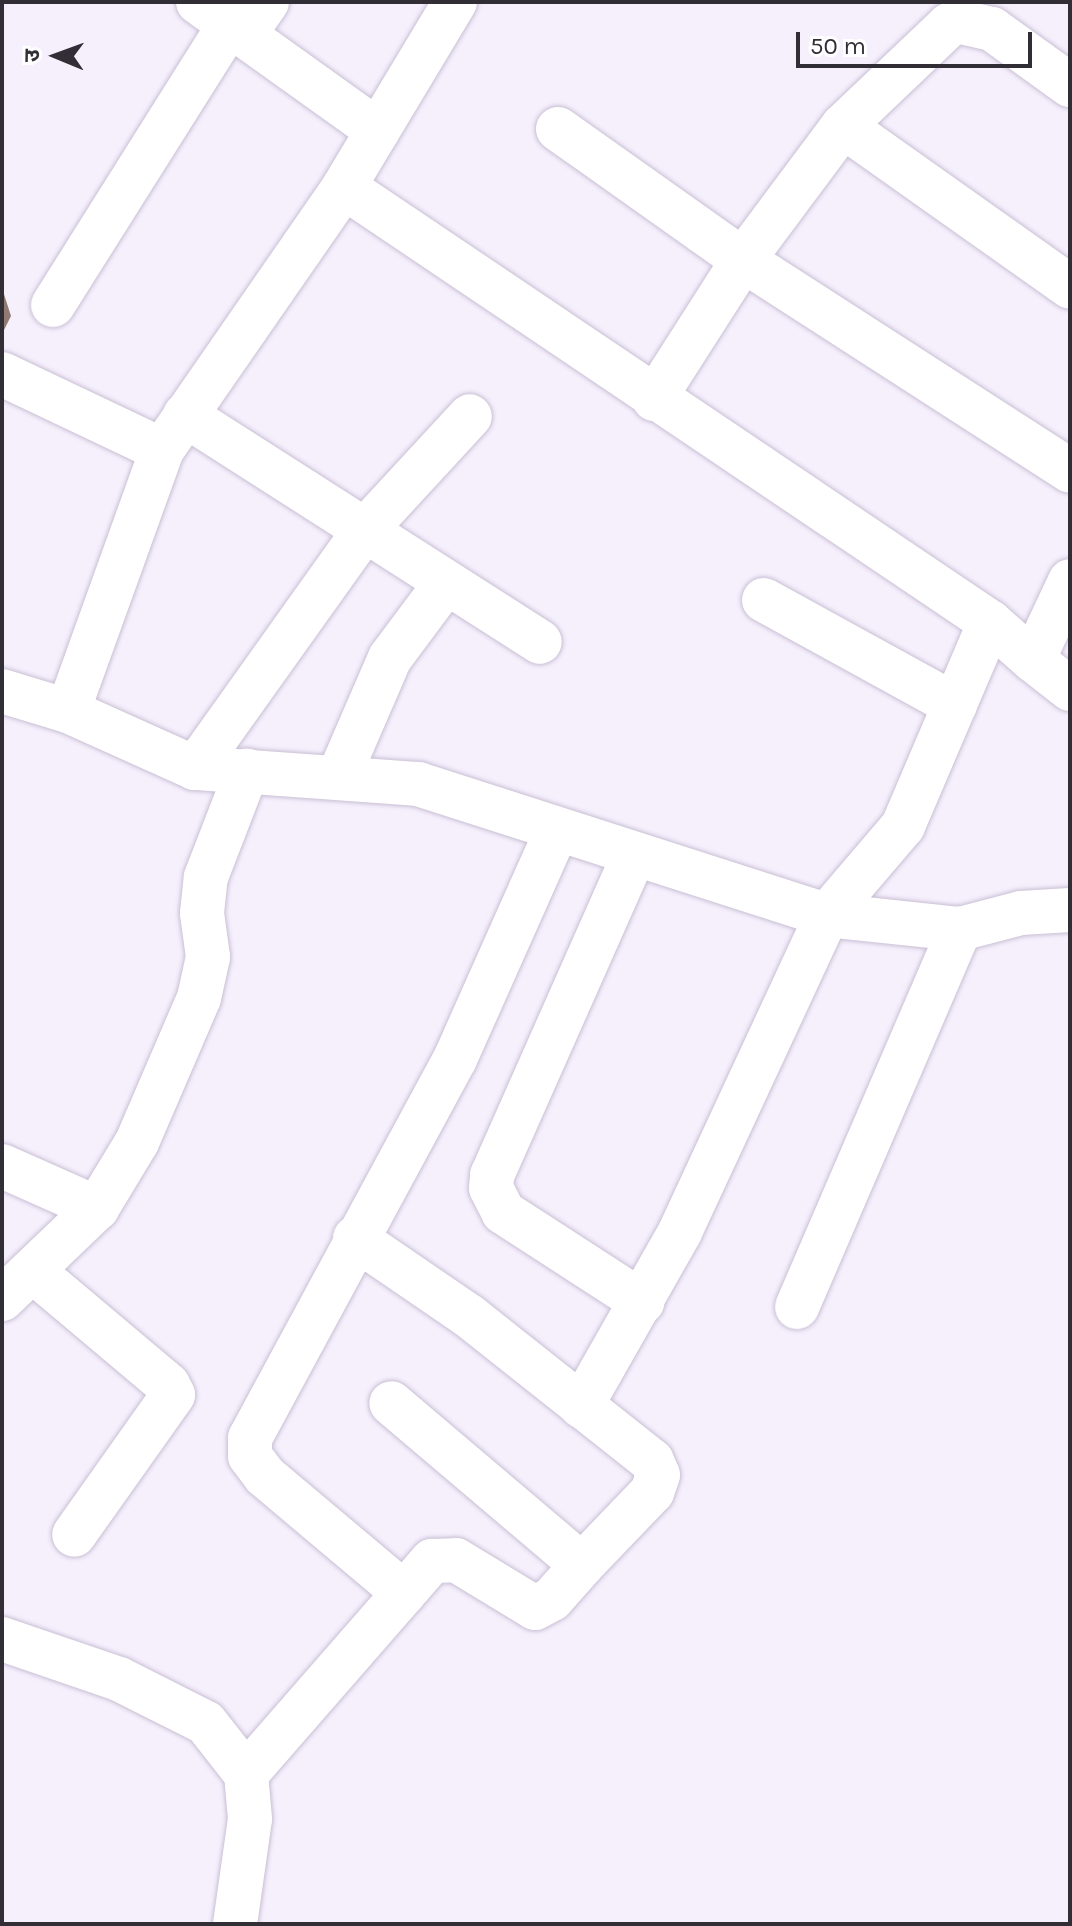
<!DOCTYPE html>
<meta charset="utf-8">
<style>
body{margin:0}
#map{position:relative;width:1072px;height:1926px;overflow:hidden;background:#f6f0fd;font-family:Karla,"Noto Sans Devanagari",sans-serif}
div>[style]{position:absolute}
.building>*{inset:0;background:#917b72}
.roads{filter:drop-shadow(0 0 2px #c9bfd4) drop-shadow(0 0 2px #c9bfd4)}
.minor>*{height:44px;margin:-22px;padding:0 22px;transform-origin:22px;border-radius:22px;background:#fff}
span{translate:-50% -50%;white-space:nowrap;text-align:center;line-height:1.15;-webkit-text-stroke:8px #fff;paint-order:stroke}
.frame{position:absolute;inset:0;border:4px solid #322e36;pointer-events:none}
.north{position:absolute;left:16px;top:16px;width:80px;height:80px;-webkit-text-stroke:6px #fff;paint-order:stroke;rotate:271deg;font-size:22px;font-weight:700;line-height:32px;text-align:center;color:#322e36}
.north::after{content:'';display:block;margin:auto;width:28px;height:36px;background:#322e36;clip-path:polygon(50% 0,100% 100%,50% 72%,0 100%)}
.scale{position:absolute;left:796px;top:32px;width:236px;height:36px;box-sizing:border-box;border:4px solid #322e36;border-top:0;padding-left:10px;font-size:24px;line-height:28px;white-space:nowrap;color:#322e36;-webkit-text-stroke:6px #fff;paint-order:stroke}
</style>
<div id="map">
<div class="building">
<i style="clip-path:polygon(2px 288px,11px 316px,2px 334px)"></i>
</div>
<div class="roads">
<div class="minor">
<i style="left:198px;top:2px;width:221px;rotate:35.6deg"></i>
<i style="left:455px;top:2px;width:216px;rotate:121deg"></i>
<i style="left:344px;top:187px;width:779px;rotate:33.96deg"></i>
<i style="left:990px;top:622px;width:222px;rotate:113.1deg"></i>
<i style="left:903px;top:826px;width:117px;rotate:130.5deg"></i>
<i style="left:827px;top:915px;width:349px;rotate:114.9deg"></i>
<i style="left:680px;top:1232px;width:200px;rotate:119.6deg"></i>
<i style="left:244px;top:35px;width:40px;rotate:-55.1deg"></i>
<i style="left:843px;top:126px;width:278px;rotate:35.3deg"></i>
<i style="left:558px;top:129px;width:227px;rotate:35.3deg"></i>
<i style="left:743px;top:260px;width:389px;rotate:32.8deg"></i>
<i style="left:344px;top:187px;width:320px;rotate:124.7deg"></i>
<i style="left:162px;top:450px;width:277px;rotate:109.8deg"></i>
<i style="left:68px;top:711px;width:139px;rotate:24.2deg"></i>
<i style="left:195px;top:768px;width:224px;rotate:4.1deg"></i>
<i style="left:418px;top:784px;width:429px;rotate:17.8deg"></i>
<i style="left:827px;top:915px;width:134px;rotate:6deg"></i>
<i style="left:960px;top:929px;width:63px;rotate:-14.7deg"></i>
<i style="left:1021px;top:913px;width:49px;rotate:-3.5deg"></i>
<i style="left:53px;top:305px;width:331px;rotate:-57.8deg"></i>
<i style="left:2px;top:374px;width:177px;rotate:25.4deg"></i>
<i style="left:654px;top:399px;width:165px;rotate:-57.4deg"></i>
<i style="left:743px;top:260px;width:167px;rotate:-53.3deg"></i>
<i style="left:843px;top:126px;width:146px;rotate:-43.6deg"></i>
<i style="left:949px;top:25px;width:9px;rotate:-27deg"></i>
<i style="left:957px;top:21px;width:36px;rotate:13deg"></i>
<i style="left:992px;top:29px;width:96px;rotate:35.7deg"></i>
<i style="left:185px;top:415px;width:421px;rotate:32.6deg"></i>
<i style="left:764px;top:600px;width:218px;rotate:28.8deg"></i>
<i style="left:990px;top:622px;width:57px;rotate:41.5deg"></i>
<i style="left:1033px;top:660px;width:87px;rotate:-64.9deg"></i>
<i style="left:1033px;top:660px;width:47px;rotate:38.1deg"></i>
<i style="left:2px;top:691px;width:69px;rotate:16.9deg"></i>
<i style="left:195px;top:768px;width:291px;rotate:-54.5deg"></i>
<i style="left:364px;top:531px;width:156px;rotate:-47.3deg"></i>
<i style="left:338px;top:778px;width:131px;rotate:-66.6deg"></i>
<i style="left:390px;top:658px;width:94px;rotate:-53.3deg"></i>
<i style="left:634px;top:855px;width:350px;rotate:113.9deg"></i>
<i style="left:492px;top:1175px;width:13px;rotate:94deg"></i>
<i style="left:491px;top:1188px;width:27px;rotate:63deg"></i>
<i style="left:503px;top:1212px;width:166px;rotate:32.9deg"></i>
<i style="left:2px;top:1166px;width:104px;rotate:23.9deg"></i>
<i style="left:355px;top:1238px;width:138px;rotate:34.4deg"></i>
<i style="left:469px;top:1316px;width:233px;rotate:38.4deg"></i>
<i style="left:652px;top:1461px;width:15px;rotate:67deg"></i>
<i style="left:658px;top:1475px;width:18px;rotate:109deg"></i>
<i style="left:652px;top:1492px;width:101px;rotate:133.8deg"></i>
<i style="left:34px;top:1272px;width:175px;rotate:40.1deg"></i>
<i style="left:168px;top:1385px;width:11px;rotate:63deg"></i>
<i style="left:173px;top:1395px;width:171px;rotate:125.3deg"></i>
<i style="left:2px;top:1299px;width:132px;rotate:-43.8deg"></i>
<i style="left:97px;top:1208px;width:77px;rotate:-58.8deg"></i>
<i style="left:137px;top:1142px;width:157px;rotate:-66.7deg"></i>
<i style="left:199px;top:998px;width:42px;rotate:-77.6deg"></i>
<i style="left:208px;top:957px;width:44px;rotate:-97.8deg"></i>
<i style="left:202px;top:913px;width:36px;rotate:-84deg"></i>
<i style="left:206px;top:877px;width:114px;rotate:-68.9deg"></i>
<i style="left:797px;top:1307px;width:412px;rotate:-66.7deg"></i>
<i style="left:404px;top:1593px;width:182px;rotate:-139.9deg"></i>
<i style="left:265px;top:1476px;width:25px;rotate:-127deg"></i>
<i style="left:250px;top:1456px;width:18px;rotate:-90deg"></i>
<i style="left:250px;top:1438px;width:431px;rotate:-61.6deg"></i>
<i style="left:455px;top:1059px;width:251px;rotate:-66deg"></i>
<i style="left:2px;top:1639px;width:124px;rotate:18.9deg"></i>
<i style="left:119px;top:1679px;width:97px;rotate:26.8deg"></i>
<i style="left:206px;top:1723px;width:65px;rotate:51.9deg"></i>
<i style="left:246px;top:1774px;width:45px;rotate:84.9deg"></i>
<i style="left:250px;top:1819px;width:106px;rotate:98.1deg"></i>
<i style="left:246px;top:1774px;width:283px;rotate:-48.9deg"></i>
<i style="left:432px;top:1561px;width:24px;rotate:-2deg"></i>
<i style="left:456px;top:1560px;width:92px;rotate:31.3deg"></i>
<i style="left:535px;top:1608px;width:19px;rotate:-28deg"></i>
<i style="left:552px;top:1599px;width:45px;rotate:-48.6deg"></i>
<i style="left:582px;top:1565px;width:250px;rotate:-139.7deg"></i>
</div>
</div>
<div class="frame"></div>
<div class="north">उ</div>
<div class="scale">50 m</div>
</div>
